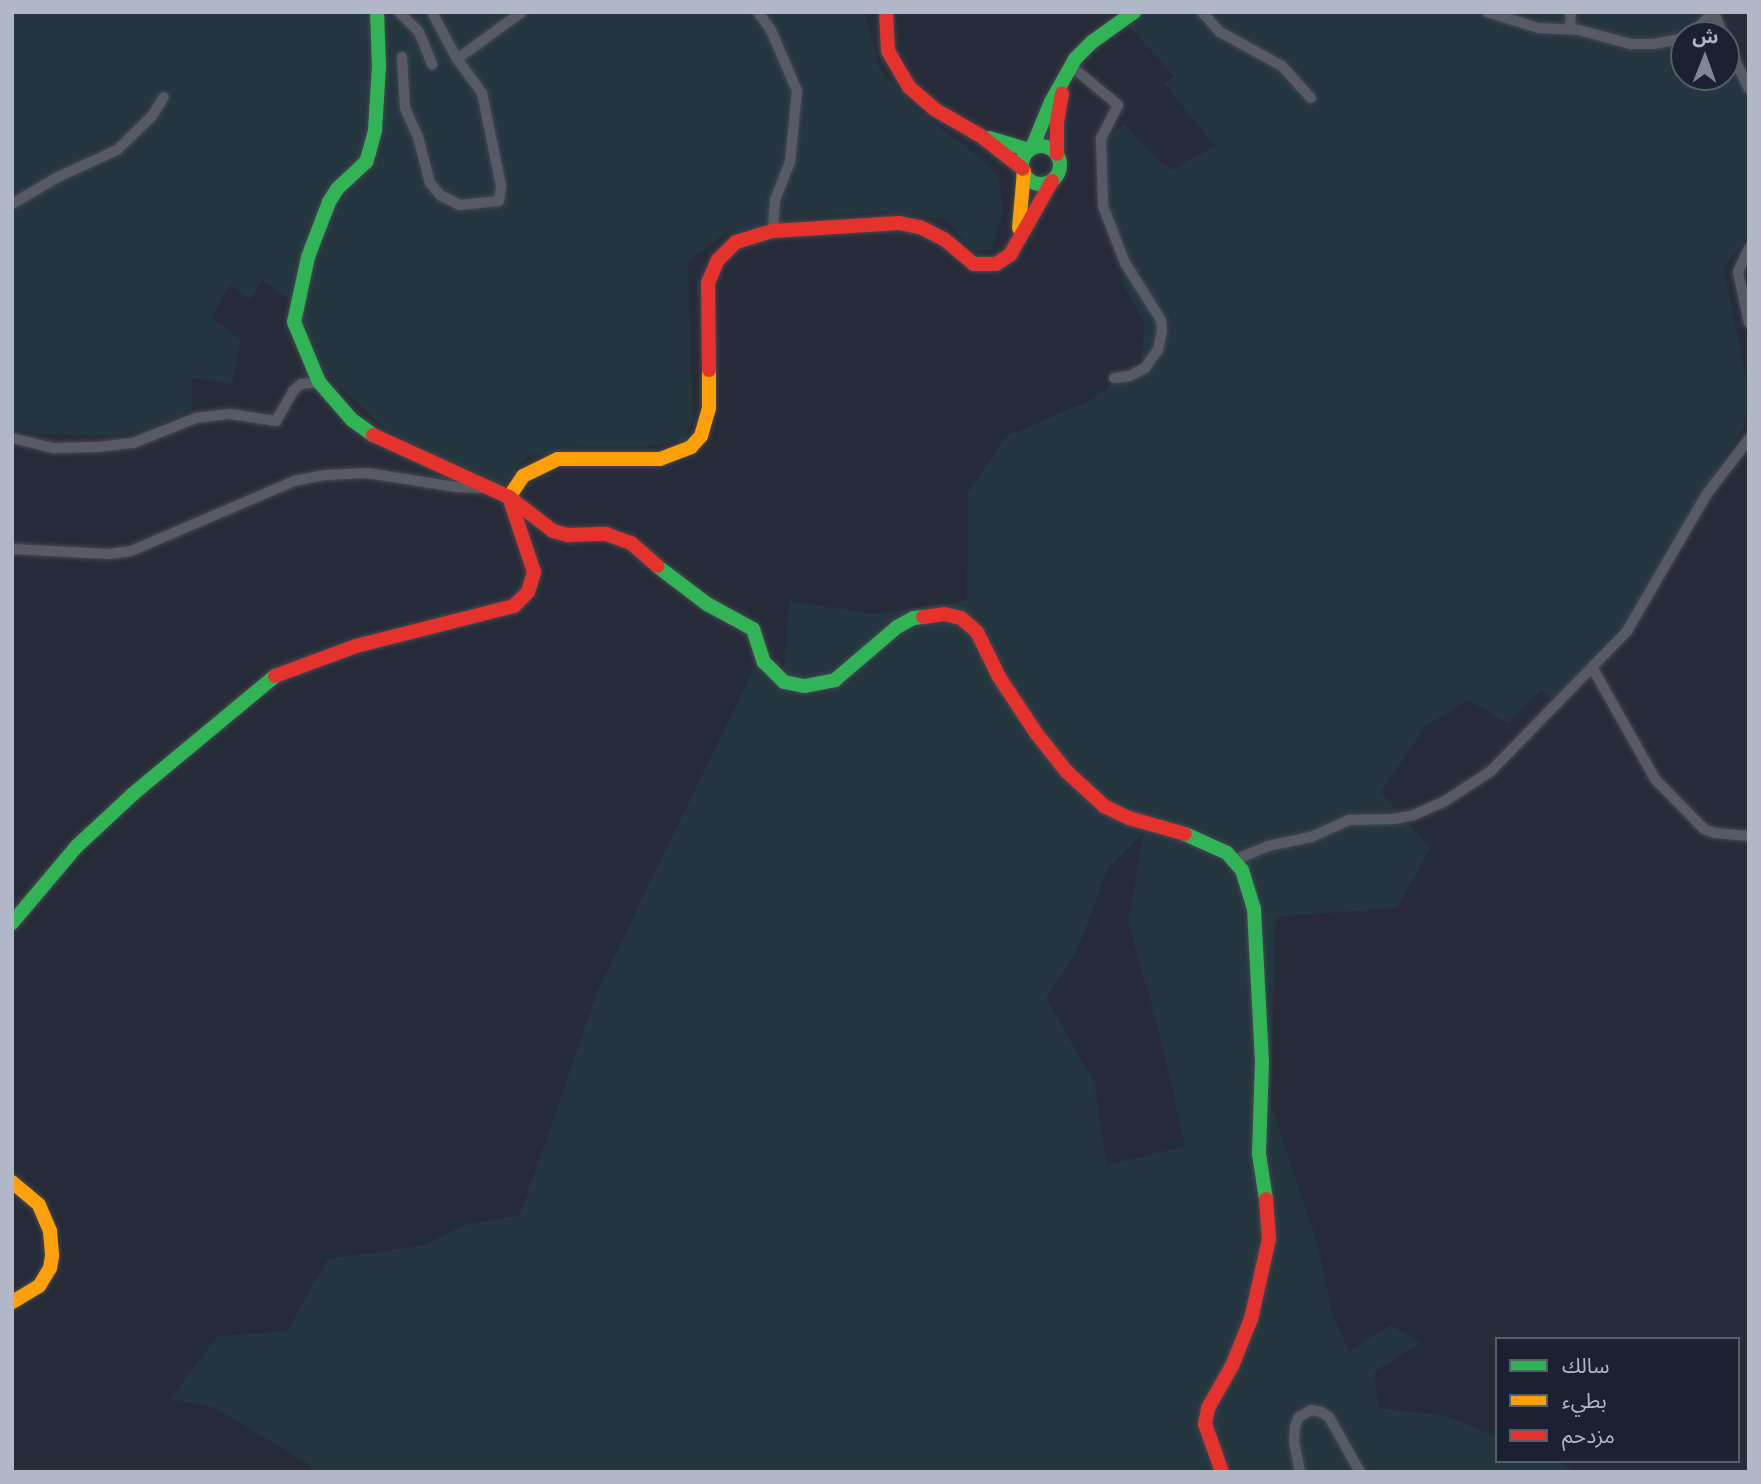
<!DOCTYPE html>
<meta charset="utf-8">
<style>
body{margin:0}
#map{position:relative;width:1761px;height:1484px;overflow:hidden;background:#272c38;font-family:Figtree,"Noto Sans Arabic",sans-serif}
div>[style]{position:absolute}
.green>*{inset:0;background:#24363e}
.roads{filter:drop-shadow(0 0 2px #444751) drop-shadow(0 0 2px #444751)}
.street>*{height:10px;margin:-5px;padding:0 5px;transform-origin:5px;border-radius:5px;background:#585a65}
.fast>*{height:14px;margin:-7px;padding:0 7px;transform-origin:7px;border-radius:7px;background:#30b455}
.fast>.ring{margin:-7px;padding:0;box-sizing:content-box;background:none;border:14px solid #30b455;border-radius:50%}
.slow>*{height:14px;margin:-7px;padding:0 7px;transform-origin:7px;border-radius:7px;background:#ff9f0a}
.jam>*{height:14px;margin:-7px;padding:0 7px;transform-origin:7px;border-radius:7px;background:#e5322d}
span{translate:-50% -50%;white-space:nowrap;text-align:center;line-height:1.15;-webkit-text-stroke:5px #1b2032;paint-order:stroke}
.frame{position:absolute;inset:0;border:14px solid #b1b6c9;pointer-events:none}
.legend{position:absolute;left:1495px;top:1337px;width:245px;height:126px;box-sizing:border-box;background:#1b2032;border:2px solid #575c6e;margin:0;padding:9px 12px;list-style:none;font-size:21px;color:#b1b6c9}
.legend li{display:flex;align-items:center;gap:14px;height:35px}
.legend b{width:35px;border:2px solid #575c6e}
.north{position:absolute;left:1670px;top:21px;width:70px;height:70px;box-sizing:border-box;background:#1b2032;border:2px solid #575c6e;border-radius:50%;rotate:1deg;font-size:19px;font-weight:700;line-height:28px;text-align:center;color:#b1b6c9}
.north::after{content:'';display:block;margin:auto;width:24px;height:32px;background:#818696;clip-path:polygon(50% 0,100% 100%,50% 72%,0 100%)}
</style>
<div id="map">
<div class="green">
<i style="clip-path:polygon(12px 12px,865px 12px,880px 70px,919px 112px,973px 152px,998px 175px,1003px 211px,992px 249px,973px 251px,946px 219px,881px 212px,814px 217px,725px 234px,688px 261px,693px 420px,683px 441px,651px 446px,587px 446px,529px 456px,517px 467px,506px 485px,436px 455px,384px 428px,325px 373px,290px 299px,262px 280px,251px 299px,230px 285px,212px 317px,241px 341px,232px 384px,192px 378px,192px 411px,143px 430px,115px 436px,33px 434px,12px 429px)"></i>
<i style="clip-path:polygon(evenodd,1143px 12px,1707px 12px,1718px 35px,1684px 35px,1684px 77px,1726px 77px,1726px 53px,1749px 101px,1749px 234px,1724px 268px,1749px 393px,1744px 426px,1622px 626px,1552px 699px,1541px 690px,1508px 723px,1468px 700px,1426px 726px,1381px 792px,1430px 848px,1397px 908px,1276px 917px,1271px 1106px,1316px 1238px,1333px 1316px,1349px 1351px,1390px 1325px,1420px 1343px,1374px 1372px,1379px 1408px,1444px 1415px,1497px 1437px,1497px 1461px,1554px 1461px,1578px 1472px,310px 1472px,310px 1465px,214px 1407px,170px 1399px,218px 1336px,287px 1331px,328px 1259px,425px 1245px,465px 1225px,520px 1215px,598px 990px,756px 664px,783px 685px,789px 601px,873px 614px,967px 601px,968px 492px,1007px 436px,1089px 401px,1141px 364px,1144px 322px,1121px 281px,1126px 248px,1104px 204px,1107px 139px,1124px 124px,1159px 161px,1172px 170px,1215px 146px,1164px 83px,1174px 76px,1125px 21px,1143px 12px,1143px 833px,1128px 924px,1156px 1020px,1185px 1146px,1107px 1165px,1094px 1082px,1046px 998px,1076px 953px,1108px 868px,1143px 833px)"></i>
</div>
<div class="roads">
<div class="street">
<i style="left:399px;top:12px;width:28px;rotate:45deg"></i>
<i style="left:419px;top:32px;width:35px;rotate:68deg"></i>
<i style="left:432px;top:12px;width:53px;rotate:62deg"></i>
<i style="left:457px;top:59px;width:80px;rotate:-35.9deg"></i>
<i style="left:758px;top:12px;width:22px;rotate:54deg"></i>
<i style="left:771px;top:30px;width:66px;rotate:66.9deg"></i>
<i style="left:797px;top:91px;width:71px;rotate:95.6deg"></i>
<i style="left:790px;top:162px;width:41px;rotate:111.5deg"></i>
<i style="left:775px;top:200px;width:31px;rotate:94deg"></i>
<i style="left:1202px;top:12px;width:27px;rotate:48deg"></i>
<i style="left:1220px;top:32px;width:71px;rotate:28.7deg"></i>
<i style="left:1282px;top:66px;width:43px;rotate:47.8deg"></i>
<i style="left:1487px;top:12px;width:53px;rotate:17.4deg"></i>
<i style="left:1538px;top:28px;width:41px;rotate:2.8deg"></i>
<i style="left:1579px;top:30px;width:54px;rotate:15.1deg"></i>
<i style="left:1631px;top:44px;width:23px"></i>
<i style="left:1654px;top:44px;width:31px;rotate:-11deg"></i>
<i style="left:1714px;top:12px;width:25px;rotate:69deg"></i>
<i style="left:1570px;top:29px;width:17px;rotate:-87deg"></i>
<i style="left:1692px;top:35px;width:31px;rotate:-48deg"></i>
<i style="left:1726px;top:41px;width:53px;rotate:64.4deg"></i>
<i style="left:402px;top:57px;width:51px;rotate:86.6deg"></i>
<i style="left:405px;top:108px;width:32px;rotate:66deg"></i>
<i style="left:418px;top:137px;width:48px;rotate:75.4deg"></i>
<i style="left:430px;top:183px;width:16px;rotate:50deg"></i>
<i style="left:440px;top:195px;width:22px;rotate:27deg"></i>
<i style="left:460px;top:205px;width:39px;rotate:-6deg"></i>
<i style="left:499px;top:201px;width:15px;rotate:-82deg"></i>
<i style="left:501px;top:186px;width:95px;rotate:-101.5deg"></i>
<i style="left:482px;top:93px;width:42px;rotate:-126.3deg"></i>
<i style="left:1071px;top:66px;width:61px;rotate:39.7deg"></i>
<i style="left:1118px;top:105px;width:38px;rotate:117deg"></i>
<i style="left:1101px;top:139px;width:67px;rotate:88.3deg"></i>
<i style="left:1103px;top:206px;width:61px;rotate:68.9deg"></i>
<i style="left:1125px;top:263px;width:67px;rotate:57.7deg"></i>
<i style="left:1161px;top:320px;width:11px;rotate:85deg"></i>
<i style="left:1162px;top:331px;width:19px;rotate:102deg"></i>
<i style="left:1158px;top:350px;width:22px;rotate:126deg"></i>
<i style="left:1145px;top:368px;width:18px;rotate:153deg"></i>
<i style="left:1129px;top:376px;width:15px;rotate:172deg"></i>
<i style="left:12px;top:204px;width:53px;rotate:-30.4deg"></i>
<i style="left:58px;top:177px;width:65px;rotate:-24.6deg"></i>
<i style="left:117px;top:150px;width:49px;rotate:-44.2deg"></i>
<i style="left:152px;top:116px;width:22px;rotate:-58deg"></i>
<i style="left:1749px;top:248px;width:26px;rotate:115deg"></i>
<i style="left:1738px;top:272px;width:52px;rotate:77.8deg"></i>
<i style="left:12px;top:438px;width:42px;rotate:13.7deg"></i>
<i style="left:53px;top:448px;width:45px;rotate:-1.3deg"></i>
<i style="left:98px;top:447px;width:35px;rotate:-7deg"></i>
<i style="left:133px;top:443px;width:68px;rotate:-21.6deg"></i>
<i style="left:196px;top:418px;width:34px;rotate:-7deg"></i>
<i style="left:230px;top:414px;width:47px;rotate:8.7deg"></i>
<i style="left:276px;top:421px;width:34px;rotate:-60deg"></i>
<i style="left:293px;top:391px;width:11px;rotate:-41deg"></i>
<i style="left:301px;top:384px;width:18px;rotate:-6deg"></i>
<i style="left:12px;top:549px;width:97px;rotate:3deg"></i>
<i style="left:109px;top:554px;width:22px;rotate:-8deg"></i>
<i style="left:131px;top:551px;width:177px;rotate:-23.2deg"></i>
<i style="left:294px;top:481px;width:32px;rotate:-11deg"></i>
<i style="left:325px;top:475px;width:42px;rotate:-2.7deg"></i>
<i style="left:367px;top:473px;width:89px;rotate:9deg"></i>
<i style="left:455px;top:487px;width:27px;rotate:2deg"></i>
<i style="left:1592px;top:667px;width:129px;rotate:60.6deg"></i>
<i style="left:1655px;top:779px;width:70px;rotate:45.6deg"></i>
<i style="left:1704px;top:829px;width:12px;rotate:20deg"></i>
<i style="left:1715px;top:833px;width:34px;rotate:5deg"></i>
<i style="left:1234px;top:860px;width:37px;rotate:-22deg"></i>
<i style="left:1268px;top:846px;width:44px;rotate:-11.8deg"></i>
<i style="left:1311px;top:837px;width:42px;rotate:-24.1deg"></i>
<i style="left:1349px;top:820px;width:45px;rotate:-1.3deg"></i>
<i style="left:1394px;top:819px;width:20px;rotate:-11deg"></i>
<i style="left:1414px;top:815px;width:34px;rotate:-24deg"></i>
<i style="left:1445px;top:801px;width:55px;rotate:-33.1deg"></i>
<i style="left:1491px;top:771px;width:195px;rotate:-45.8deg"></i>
<i style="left:1627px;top:631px;width:157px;rotate:-59.8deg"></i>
<i style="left:1706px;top:495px;width:71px;rotate:-52.5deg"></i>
<i style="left:1300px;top:1472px;width:32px;rotate:-101deg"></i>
<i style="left:1294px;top:1441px;width:14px;rotate:-86deg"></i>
<i style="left:1295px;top:1427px;width:9px;rotate:-72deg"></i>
<i style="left:1298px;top:1418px;width:15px;rotate:-32deg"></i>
<i style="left:1311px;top:1410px;width:10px;rotate:11deg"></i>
<i style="left:1321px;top:1412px;width:9px;rotate:32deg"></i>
<i style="left:1329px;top:1417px;width:63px;rotate:60.6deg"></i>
</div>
<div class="fast">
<i style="left:989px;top:138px;width:42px;rotate:16.7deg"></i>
<i class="ring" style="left:1022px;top:146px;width:24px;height:24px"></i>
<i style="left:1032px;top:148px;width:50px;rotate:-67.6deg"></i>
<i style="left:1051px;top:102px;width:49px;rotate:-60.8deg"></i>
<i style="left:1075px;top:59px;width:24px;rotate:-45deg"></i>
<i style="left:1092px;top:42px;width:52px;rotate:-35.5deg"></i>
<i style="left:373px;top:435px;width:26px;rotate:-144deg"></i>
<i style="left:352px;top:420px;width:50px;rotate:-131deg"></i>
<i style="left:319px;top:382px;width:65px;rotate:-112.6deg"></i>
<i style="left:294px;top:322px;width:66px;rotate:-77.8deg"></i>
<i style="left:308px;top:257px;width:59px;rotate:-69.1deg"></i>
<i style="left:329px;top:202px;width:15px;rotate:-58deg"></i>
<i style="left:337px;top:189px;width:40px;rotate:-43deg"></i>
<i style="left:366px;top:162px;width:9px;rotate:-72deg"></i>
<i style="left:369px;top:153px;width:24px;rotate:-75deg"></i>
<i style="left:375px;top:130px;width:64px;rotate:-86.4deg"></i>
<i style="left:379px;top:66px;width:54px;rotate:-92.1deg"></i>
<i style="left:657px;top:566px;width:63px;rotate:37.2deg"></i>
<i style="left:707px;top:604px;width:52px;rotate:28.5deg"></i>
<i style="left:753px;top:629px;width:35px;rotate:72deg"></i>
<i style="left:764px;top:662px;width:28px;rotate:45deg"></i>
<i style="left:784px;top:682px;width:21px;rotate:11deg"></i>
<i style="left:805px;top:686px;width:31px;rotate:-11deg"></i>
<i style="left:835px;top:680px;width:82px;rotate:-40.5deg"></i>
<i style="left:897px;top:627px;width:18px;rotate:-29deg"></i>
<i style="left:913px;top:618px;width:10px;rotate:-6deg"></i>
<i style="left:1185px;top:834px;width:46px;rotate:24.3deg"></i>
<i style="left:1227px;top:853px;width:23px;rotate:49deg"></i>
<i style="left:1242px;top:870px;width:41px;rotate:72.9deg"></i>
<i style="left:1254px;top:909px;width:153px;rotate:87deg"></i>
<i style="left:1262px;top:1062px;width:92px;rotate:91.9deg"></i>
<i style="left:1259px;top:1154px;width:46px;rotate:81.2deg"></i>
<i style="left:12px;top:923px;width:101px;rotate:-49.8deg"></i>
<i style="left:77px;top:846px;width:76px;rotate:-42.9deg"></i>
<i style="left:133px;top:794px;width:185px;rotate:-39.7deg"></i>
</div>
<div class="slow">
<i style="left:1019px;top:228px;width:57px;rotate:-85deg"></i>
<i style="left:509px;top:497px;width:25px;rotate:-56deg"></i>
<i style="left:523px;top:476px;width:39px;rotate:-26deg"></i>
<i style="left:558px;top:459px;width:102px"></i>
<i style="left:660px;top:459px;width:33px;rotate:-21deg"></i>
<i style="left:691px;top:447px;width:15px;rotate:-48deg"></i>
<i style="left:701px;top:436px;width:29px;rotate:-74deg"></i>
<i style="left:709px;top:408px;width:38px;rotate:-90deg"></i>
<i style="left:12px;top:1182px;width:35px;rotate:40deg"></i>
<i style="left:39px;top:1205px;width:28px;rotate:67deg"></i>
<i style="left:50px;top:1231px;width:25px;rotate:85deg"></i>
<i style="left:52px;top:1256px;width:12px;rotate:99deg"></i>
<i style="left:50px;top:1268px;width:21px;rotate:121deg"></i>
<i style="left:39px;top:1286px;width:31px;rotate:149deg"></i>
</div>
<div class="jam">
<i style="left:886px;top:12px;width:39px;rotate:87deg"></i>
<i style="left:888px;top:51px;width:42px;rotate:59.7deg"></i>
<i style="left:909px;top:87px;width:33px;rotate:41deg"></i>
<i style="left:934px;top:109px;width:54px;rotate:29.9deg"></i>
<i style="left:981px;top:136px;width:53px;rotate:38.2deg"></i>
<i style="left:1057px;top:154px;width:32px;rotate:-90deg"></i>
<i style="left:1057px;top:122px;width:29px;rotate:-80deg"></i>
<i style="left:709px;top:370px;width:87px;rotate:-90.7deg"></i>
<i style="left:708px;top:283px;width:25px;rotate:-67deg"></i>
<i style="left:718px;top:260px;width:25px;rotate:-45deg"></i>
<i style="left:736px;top:242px;width:39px;rotate:-17deg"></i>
<i style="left:773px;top:231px;width:126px;rotate:-3.6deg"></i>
<i style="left:899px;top:223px;width:21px;rotate:11deg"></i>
<i style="left:920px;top:227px;width:27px;rotate:27deg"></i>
<i style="left:944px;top:239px;width:39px;rotate:40deg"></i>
<i style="left:974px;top:264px;width:22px"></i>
<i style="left:996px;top:264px;width:17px;rotate:-33deg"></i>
<i style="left:1010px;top:255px;width:85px;rotate:-60.4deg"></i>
<i style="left:373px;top:435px;width:149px;rotate:24.5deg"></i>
<i style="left:509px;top:497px;width:56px;rotate:37.7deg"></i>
<i style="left:553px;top:531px;width:16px;rotate:15deg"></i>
<i style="left:568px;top:535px;width:38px;rotate:-2deg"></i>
<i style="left:606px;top:534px;width:27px;rotate:20deg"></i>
<i style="left:631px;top:543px;width:35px;rotate:41deg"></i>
<i style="left:923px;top:617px;width:21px;rotate:-8deg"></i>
<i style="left:944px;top:614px;width:17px;rotate:13deg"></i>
<i style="left:961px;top:618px;width:21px;rotate:41deg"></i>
<i style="left:977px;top:632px;width:50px;rotate:63.9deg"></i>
<i style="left:999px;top:677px;width:67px;rotate:56.5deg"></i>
<i style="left:1036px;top:733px;width:48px;rotate:51.7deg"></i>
<i style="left:1066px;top:771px;width:52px;rotate:42.6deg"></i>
<i style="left:1104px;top:806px;width:28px;rotate:26deg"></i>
<i style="left:1129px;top:818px;width:58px;rotate:15.9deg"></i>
<i style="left:275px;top:676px;width:86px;rotate:-20.3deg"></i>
<i style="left:356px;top:646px;width:163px;rotate:-14.2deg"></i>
<i style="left:514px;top:606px;width:20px;rotate:-45deg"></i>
<i style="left:528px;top:592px;width:21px;rotate:-73deg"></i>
<i style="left:534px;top:572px;width:79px;rotate:-108.4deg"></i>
<i style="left:1222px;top:1472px;width:51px;rotate:-109.5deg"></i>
<i style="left:1205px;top:1424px;width:16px;rotate:-79deg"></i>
<i style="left:1208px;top:1408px;width:48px;rotate:-60.3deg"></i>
<i style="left:1232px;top:1366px;width:51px;rotate:-68deg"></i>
<i style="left:1251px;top:1319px;width:82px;rotate:-77.3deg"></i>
<i style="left:1269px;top:1239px;width:40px;rotate:-94.3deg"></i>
</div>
</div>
<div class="frame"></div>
<ul class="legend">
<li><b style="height:9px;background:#30b455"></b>سالك</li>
<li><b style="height:9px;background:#ff9f0a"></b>بطيء</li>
<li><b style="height:9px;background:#e5322d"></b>مزدحم</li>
</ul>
<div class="north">ش</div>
</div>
